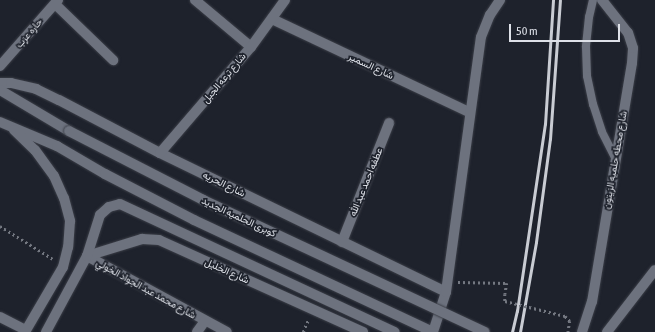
<!DOCTYPE html>
<meta charset="utf-8">
<style>
body{margin:0}
#map{position:relative;width:655px;height:332px;overflow:hidden;background:#1e222c;font-family:"Asap Condensed",Vazirmatn,sans-serif}
div>[style]{position:absolute}
.path>*{height:2.5px;margin-top:-1.25px;transform-origin:0;background:repeating-linear-gradient(90deg,#747881 0 2px,transparent 0 5px)}
.roads{filter:drop-shadow(0 0 1px #3b3e47) drop-shadow(0 0 1px #3b3e47)}
.service>*{height:8px;margin:-4px;padding:0 4px;transform-origin:4px;border-radius:4px;background:#6d727e}
.minor>*{height:10px;margin:-5px;padding:0 5px;transform-origin:5px;border-radius:5px;background:#6d727e}
.tertiary>*{height:10px;margin:-5px;padding:0 5px;transform-origin:5px;border-radius:5px;background:#6d727e}
.secondary>*{height:10px;margin:-5px;padding:0 5px;transform-origin:5px;border-radius:5px;background:#6d727e}
.rail>*{height:3px;margin:-1.5px;padding:0 1.5px;transform-origin:1.5px;border-radius:1.5px;background:#c9ccd3}
.path-bridge>*{height:2.5px;margin-top:-1.25px;transform-origin:0;background:repeating-linear-gradient(90deg,#747881 0 2px,transparent 0 5px)}
.bridges{filter:drop-shadow(0 0 1px #3b3e47) drop-shadow(0 0 1px #3b3e47)}
.secondary-bridge>*{height:10px;margin:-5px;padding:0 5px;transform-origin:5px;border-radius:5px;background:#6d727e}
span{translate:-50% -50%;white-space:nowrap;text-align:center;line-height:1.15;-webkit-text-stroke:3.5px #1e222c;paint-order:stroke}
.street-label{font-size:10px;color:#dee1e8}
.scale{position:absolute;left:509px;top:24px;width:111px;height:18px;box-sizing:border-box;border:2px solid #dee1e8;border-top:0;padding-left:5px;font-size:12px;line-height:14px;white-space:nowrap;color:#dee1e8;-webkit-text-stroke:3px #1e222c;paint-order:stroke}
</style>
<div id="map">
<div class="path">
<i style="left:0;top:226px;width:62px;rotate:31.9deg"></i>
<i style="left:458px;top:282px;width:49px;rotate:1.2deg"></i>
<i style="left:507px;top:283px;width:11px;rotate:100deg"></i>
<i style="left:565px;top:316px;width:7px;rotate:45deg"></i>
<i style="left:570px;top:321px;width:11px;rotate:100deg"></i>
<i style="left:303px;top:332px;width:13px;rotate:-67deg"></i>
</div>
<div class="roads">
<div class="service">
<i style="left:593px;top:0;width:17px;rotate:103deg"></i>
<i style="left:589px;top:17px;width:30px;rotate:96deg"></i>
<i style="left:586px;top:47px;width:29px;rotate:88deg"></i>
<i style="left:587px;top:76px;width:29px;rotate:78deg"></i>
<i style="left:593px;top:104px;width:29px;rotate:72deg"></i>
<i style="left:602px;top:132px;width:29px;rotate:63deg"></i>
</div>
<div class="minor">
<i style="left:195px;top:0;width:73px;rotate:40deg"></i>
<i style="left:55px;top:4px;width:81px;rotate:44deg"></i>
<i style="left:272px;top:19px;width:218px;rotate:25.3deg"></i>
<i style="left:0;top:66px;width:88px;rotate:-48.7deg"></i>
<i style="left:342px;top:242px;width:128px;rotate:-68.4deg"></i>
<i style="left:87px;top:256px;width:159px;rotate:28.5deg"></i>
<i style="left:0;top:317px;width:29px;rotate:27deg"></i>
<i style="left:197px;top:332px;width:14px;rotate:-54deg"></i>
<i style="left:607px;top:332px;width:78px;rotate:-52.3deg"></i>
</div>
<div class="tertiary">
<i style="left:0;top:83px;width:11px"></i>
<i style="left:11px;top:83px;width:26px;rotate:13deg"></i>
<i style="left:36px;top:89px;width:25px;rotate:26deg"></i>
<i style="left:59px;top:100px;width:114px;rotate:27.7deg"></i>
<i style="left:160px;top:153px;width:318px;rotate:25.9deg"></i>
<i style="left:160px;top:153px;width:140px;rotate:-49.4deg"></i>
<i style="left:251px;top:47px;width:58px;rotate:-54.1deg"></i>
<i style="left:25px;top:332px;width:75px;rotate:-59.7deg"></i>
<i style="left:46px;top:332px;width:86px;rotate:-61.7deg"></i>
<i style="left:87px;top:256px;width:58px;rotate:-17.2deg"></i>
<i style="left:142px;top:239px;width:17px;rotate:3deg"></i>
<i style="left:159px;top:240px;width:224px;rotate:24.3deg"></i>
<i style="left:433px;top:332px;width:42px;rotate:-72deg"></i>
<i style="left:446px;top:292px;width:257px;rotate:-82.2deg"></i>
<i style="left:481px;top:37px;width:24px;rotate:-68deg"></i>
<i style="left:490px;top:15px;width:18px;rotate:-56deg"></i>
<i style="left:582px;top:332px;width:32px;rotate:-72deg"></i>
<i style="left:592px;top:302px;width:242px;rotate:-80.5deg"></i>
<i style="left:632px;top:63px;width:15px;rotate:-86deg"></i>
<i style="left:633px;top:48px;width:16px;rotate:-108deg"></i>
<i style="left:628px;top:33px;width:42px;rotate:-128.2deg"></i>
</div>
<div class="secondary">
<i style="left:0;top:90px;width:80px;rotate:30.7deg"></i>
<i style="left:0;top:122px;width:62px;rotate:22.8deg"></i>
<i style="left:57px;top:146px;width:56px;rotate:30.3deg"></i>
<i style="left:105px;top:174px;width:100px;rotate:27.3deg"></i>
<i style="left:194px;top:220px;width:264px;rotate:25.1deg"></i>
<i style="left:14px;top:130px;width:29px;rotate:44deg"></i>
<i style="left:35px;top:150px;width:32px;rotate:54deg"></i>
<i style="left:54px;top:176px;width:24px;rotate:66deg"></i>
<i style="left:64px;top:198px;width:24px;rotate:75deg"></i>
<i style="left:70px;top:221px;width:26px;rotate:94deg"></i>
<i style="left:68px;top:247px;width:21px;rotate:104deg"></i>
<i style="left:87px;top:256px;width:43px;rotate:-72.4deg"></i>
<i style="left:100px;top:215px;width:12px;rotate:-42deg"></i>
<i style="left:109px;top:207px;width:11px;rotate:-15deg"></i>
<i style="left:120px;top:204px;width:303px;rotate:25deg"></i>
</div>
</div>
<div class="rail">
<i style="left:512px;top:332px;width:22px;rotate:-77deg"></i>
<i style="left:517px;top:311px;width:189px;rotate:-81.5deg"></i>
<i style="left:545px;top:124px;width:124px;rotate:-86.3deg"></i>
<i style="left:520px;top:332px;width:91px;rotate:-79.9deg"></i>
<i style="left:536px;top:242px;width:104px;rotate:-82.3deg"></i>
<i style="left:550px;top:139px;width:139px;rotate:-85.9deg"></i>
</div>
<div class="path-bridge">
<i style="left:505px;top:294px;width:7px;rotate:90deg"></i>
<i style="left:505px;top:301px;width:62px;rotate:14deg"></i>
</div>
<div class="bridges">
<div class="secondary-bridge">
<i style="left:69px;top:131px;width:151px;rotate:27.2deg"></i>
<i style="left:203px;top:200px;width:311px;rotate:25.1deg"></i>
</div>
</div>
<div class="street-label">
<span style="left:29px;top:33px;rotate:-49deg">حاره عزب</span>
<span style="left:371px;top:66px;rotate:25deg">شارع السمير</span>
<span style="left:224px;top:78px;rotate:-50deg">شارع ترعه الجبل</span>
<span style="left:615px;top:160px;rotate:-80deg">شارع محطه حلميه الزيتون</span>
<span style="left:366px;top:182px;rotate:-68deg">عطفه احمد عبد الله</span>
<span style="left:224px;top:184px;rotate:26deg">شارع الحريه</span>
<span style="left:239px;top:217px;rotate:25deg">كوبرى الحلميه الجديد</span>
<span style="left:227px;top:271px;rotate:24deg">شارع الخليل</span>
<span style="left:146px;top:289px;rotate:29deg">شارع محمد عبد الجواد الخولي</span>
</div>
<div class="scale">50 m</div>
</div>
